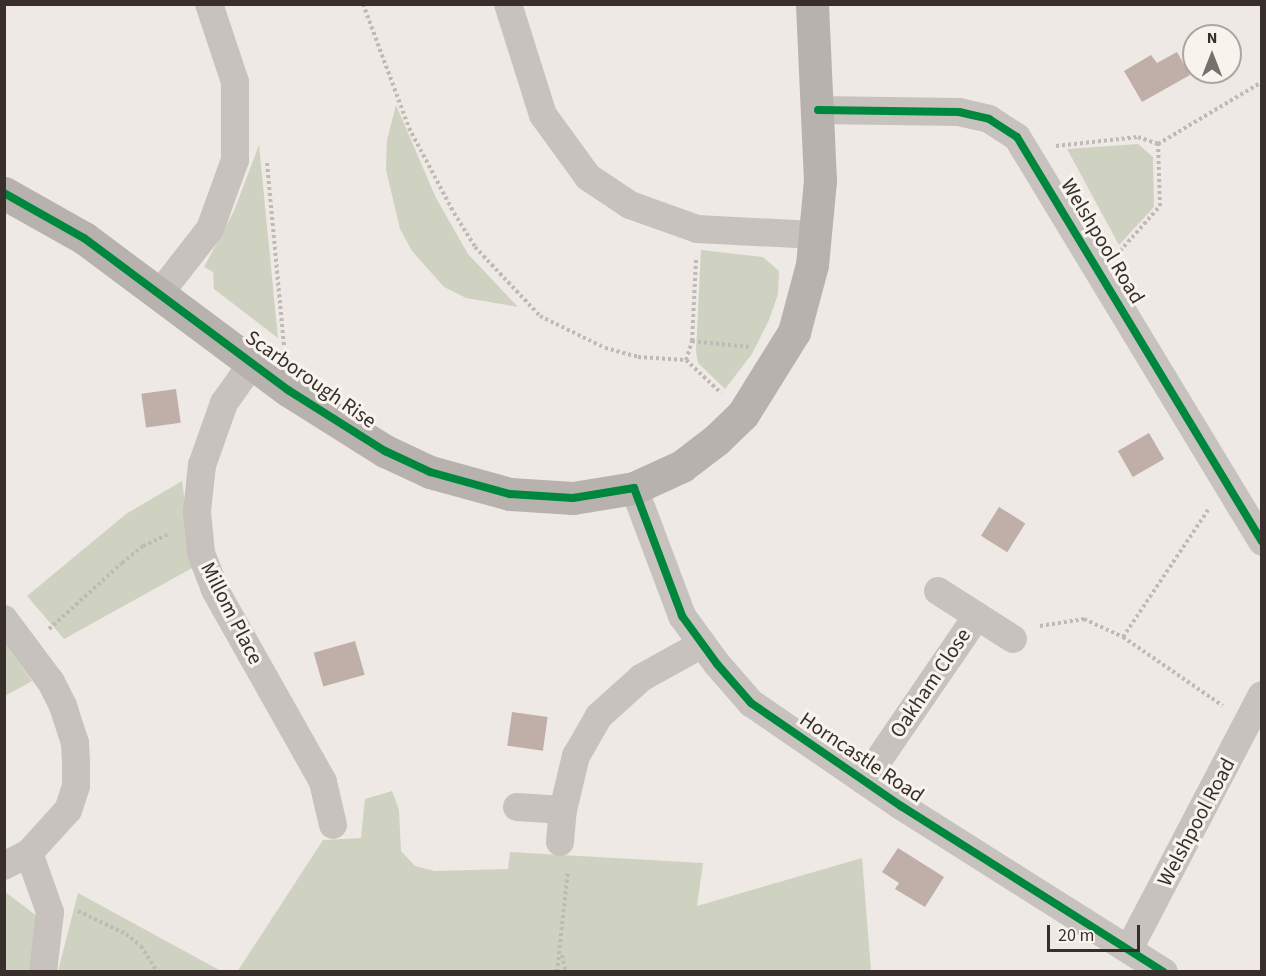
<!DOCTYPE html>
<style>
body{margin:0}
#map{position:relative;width:1266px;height:976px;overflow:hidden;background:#eee9e4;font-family:"Source Sans 3",sans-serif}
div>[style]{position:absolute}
.green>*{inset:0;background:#cfd2c0}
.building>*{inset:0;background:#bfafa8;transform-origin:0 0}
.path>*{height:4px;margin-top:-2px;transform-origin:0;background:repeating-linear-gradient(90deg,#bfbab6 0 3px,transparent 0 6px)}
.street>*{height:28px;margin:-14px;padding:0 14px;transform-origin:14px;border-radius:14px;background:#c7c2bd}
.secondary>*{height:33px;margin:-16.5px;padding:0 16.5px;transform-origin:16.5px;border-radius:16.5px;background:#b8b2ae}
.cycleway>*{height:8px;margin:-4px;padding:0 4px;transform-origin:4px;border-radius:4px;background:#00873e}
span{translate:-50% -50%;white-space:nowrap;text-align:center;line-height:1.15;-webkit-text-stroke:6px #f9f3ed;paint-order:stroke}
.street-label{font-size:21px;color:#382f2c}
.frame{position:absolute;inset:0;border:6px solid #382f2c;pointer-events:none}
.north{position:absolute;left:1182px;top:24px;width:60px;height:60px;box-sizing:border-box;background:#f9f3ed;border:2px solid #aca5a0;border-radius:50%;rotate:0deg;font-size:16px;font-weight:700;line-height:24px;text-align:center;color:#382f2c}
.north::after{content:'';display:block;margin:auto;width:21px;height:27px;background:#78706c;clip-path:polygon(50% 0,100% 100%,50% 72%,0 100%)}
.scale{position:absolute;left:1047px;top:925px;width:93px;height:27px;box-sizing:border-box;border:3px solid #382f2c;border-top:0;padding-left:8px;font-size:18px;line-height:21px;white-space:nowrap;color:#382f2c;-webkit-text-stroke:4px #f9f3ed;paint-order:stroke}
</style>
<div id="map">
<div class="green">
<i style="clip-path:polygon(396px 105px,436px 198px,468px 254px,518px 307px,466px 298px,444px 287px,412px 251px,400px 229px,386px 170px,387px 140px)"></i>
<i style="clip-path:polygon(1138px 144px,1153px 157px,1154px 207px,1119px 245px,1067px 149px)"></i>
<i style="clip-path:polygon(259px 145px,278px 338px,214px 289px,213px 272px,204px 267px,234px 211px)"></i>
<i style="clip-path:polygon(701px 250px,763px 257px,779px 271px,778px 294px,769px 320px,752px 354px,725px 389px,698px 363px,696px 351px)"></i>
<i style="clip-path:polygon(182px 481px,194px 567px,64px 639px,27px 596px,126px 514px)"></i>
<i style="clip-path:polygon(4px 642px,32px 681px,5px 696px,4px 696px)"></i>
<i style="clip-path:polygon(392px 791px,399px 810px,401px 851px,415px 866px,435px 871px,508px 869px,510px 852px,703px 863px,697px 906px,862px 858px,871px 971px,237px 972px,323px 840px,361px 838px,365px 799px)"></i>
<i style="clip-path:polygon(4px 891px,46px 923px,30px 971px,5px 971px)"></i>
<i style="clip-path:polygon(78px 893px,221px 971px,58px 971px)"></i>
</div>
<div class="building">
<i style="clip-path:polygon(1177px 52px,1190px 75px,1142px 102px,1124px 71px,1151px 55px,1157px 63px)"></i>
<i style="left:176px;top:389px;width:34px;height:35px;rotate:82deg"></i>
<i style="left:1149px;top:433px;width:30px;height:36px;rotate:60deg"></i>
<i style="left:999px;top:507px;width:31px;height:34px;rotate:32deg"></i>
<i style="left:355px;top:641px;width:35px;height:43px;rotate:74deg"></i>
<i style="left:512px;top:712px;width:36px;height:34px;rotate:8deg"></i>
<i style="clip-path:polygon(898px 848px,944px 877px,925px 907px,895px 889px,899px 883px,882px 872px)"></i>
</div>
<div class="path">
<i style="left:363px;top:4px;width:132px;rotate:69.6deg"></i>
<i style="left:409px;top:128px;width:96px;rotate:62.1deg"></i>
<i style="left:454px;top:213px;width:40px;rotate:58deg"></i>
<i style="left:475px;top:247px;width:95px;rotate:46.7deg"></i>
<i style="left:540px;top:316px;width:72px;rotate:26.2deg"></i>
<i style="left:605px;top:348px;width:34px;rotate:15deg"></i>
<i style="left:638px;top:357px;width:48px;rotate:3.6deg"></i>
<i style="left:686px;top:360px;width:20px;rotate:-72deg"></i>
<i style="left:692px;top:341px;width:82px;rotate:-87.2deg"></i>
<i style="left:1158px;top:144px;width:121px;rotate:-30.8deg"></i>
<i style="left:1056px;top:146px;width:82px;rotate:-6.3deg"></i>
<i style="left:1138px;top:137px;width:21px;rotate:19deg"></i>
<i style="left:267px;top:163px;width:185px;rotate:84.7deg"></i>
<i style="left:1120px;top:251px;width:60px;rotate:-48.4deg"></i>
<i style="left:1160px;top:206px;width:62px;rotate:-91.8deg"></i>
<i style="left:692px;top:341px;width:57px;rotate:6deg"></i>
<i style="left:686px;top:360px;width:48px;rotate:43.3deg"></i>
<i style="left:1040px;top:626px;width:45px;rotate:-9deg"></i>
<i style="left:1084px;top:619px;width:43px;rotate:24.8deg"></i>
<i style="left:1123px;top:637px;width:121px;rotate:34.6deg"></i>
<i style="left:49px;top:629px;width:98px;rotate:-42.1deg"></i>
<i style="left:122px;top:563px;width:27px;rotate:-39deg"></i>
<i style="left:143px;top:546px;width:29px;rotate:-25deg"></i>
<i style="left:1123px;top:637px;width:153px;rotate:-56.2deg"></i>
<i style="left:78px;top:911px;width:53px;rotate:25.6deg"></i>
<i style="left:126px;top:934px;width:19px;rotate:39deg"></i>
<i style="left:141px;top:946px;width:31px;rotate:58deg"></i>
<i style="left:562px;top:955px;width:17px;rotate:77deg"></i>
<i style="left:557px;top:972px;width:102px;rotate:-83.8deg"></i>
</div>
<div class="street">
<i style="left:508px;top:4px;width:116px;rotate:72.5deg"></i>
<i style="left:543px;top:115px;width:77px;rotate:54deg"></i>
<i style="left:588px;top:177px;width:50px;rotate:33.7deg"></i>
<i style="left:630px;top:205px;width:71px;rotate:19.7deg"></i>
<i style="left:697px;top:229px;width:119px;rotate:2.9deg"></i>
<i style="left:818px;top:110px;width:141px;rotate:0.8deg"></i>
<i style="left:959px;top:112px;width:31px;rotate:13deg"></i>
<i style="left:989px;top:119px;width:33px;rotate:33deg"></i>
<i style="left:1017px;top:137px;width:473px;rotate:58.8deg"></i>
<i style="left:160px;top:293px;width:81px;rotate:-52deg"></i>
<i style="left:210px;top:229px;width:73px;rotate:-70.1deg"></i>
<i style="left:235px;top:160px;width:78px;rotate:-90deg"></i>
<i style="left:235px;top:82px;width:82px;rotate:-108.4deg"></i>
<i style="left:253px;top:362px;width:50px;rotate:125.3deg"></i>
<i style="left:224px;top:403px;width:66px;rotate:109.5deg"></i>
<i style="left:202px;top:465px;width:47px;rotate:96.1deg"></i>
<i style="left:197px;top:512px;width:41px;rotate:84.4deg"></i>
<i style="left:201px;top:553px;width:40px;rotate:69deg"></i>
<i style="left:215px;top:590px;width:220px;rotate:60.6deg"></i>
<i style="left:323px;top:782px;width:44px;rotate:76.9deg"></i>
<i style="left:634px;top:488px;width:137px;rotate:69.4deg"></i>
<i style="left:682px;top:616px;width:59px;rotate:53.9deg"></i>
<i style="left:717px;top:664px;width:52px;rotate:48.9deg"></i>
<i style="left:751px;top:703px;width:182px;rotate:34.5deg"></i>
<i style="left:901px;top:806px;width:311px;rotate:32.3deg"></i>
<i style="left:938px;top:591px;width:89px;rotate:32.6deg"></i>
<i style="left:4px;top:619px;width:79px;rotate:53.3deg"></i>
<i style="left:51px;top:682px;width:27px;rotate:63deg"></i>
<i style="left:63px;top:706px;width:39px;rotate:72deg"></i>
<i style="left:75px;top:743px;width:20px;rotate:87deg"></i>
<i style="left:76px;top:763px;width:23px;rotate:90deg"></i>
<i style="left:76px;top:786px;width:25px;rotate:108deg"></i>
<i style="left:68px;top:810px;width:58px;rotate:132.2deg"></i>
<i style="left:29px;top:853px;width:28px;rotate:153deg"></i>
<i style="left:864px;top:781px;width:200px;rotate:-55.6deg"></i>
<i style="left:517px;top:807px;width:46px;rotate:3.7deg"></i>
<i style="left:560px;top:842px;width:32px;rotate:-85deg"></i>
<i style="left:563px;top:810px;width:56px;rotate:-76.5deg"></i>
<i style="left:576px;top:756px;width:46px;rotate:-60.1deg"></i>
<i style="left:599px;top:716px;width:57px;rotate:-42.1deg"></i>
<i style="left:641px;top:678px;width:70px;rotate:-29.1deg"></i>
<i style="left:29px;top:853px;width:63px;rotate:70.4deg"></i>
<i style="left:50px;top:912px;width:60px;rotate:96.7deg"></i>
<i style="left:1130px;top:947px;width:284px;rotate:-62.4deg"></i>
</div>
<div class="secondary">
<i style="left:4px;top:193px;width:92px;rotate:29.4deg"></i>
<i style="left:84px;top:238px;width:254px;rotate:36.7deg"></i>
<i style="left:288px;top:390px;width:115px;rotate:32.2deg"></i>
<i style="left:385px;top:451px;width:50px;rotate:25deg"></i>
<i style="left:430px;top:472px;width:83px;rotate:15.4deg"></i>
<i style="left:510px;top:494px;width:63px;rotate:3.6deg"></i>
<i style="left:573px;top:498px;width:62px;rotate:-9.3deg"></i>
<i style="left:634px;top:488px;width:53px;rotate:-24.6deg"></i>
<i style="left:682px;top:466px;width:43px;rotate:-37.4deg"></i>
<i style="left:716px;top:440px;width:37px;rotate:-44deg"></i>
<i style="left:743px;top:414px;width:97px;rotate:-58.1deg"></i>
<i style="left:794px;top:332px;width:69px;rotate:-75deg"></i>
<i style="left:812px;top:265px;width:84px;rotate:-84.6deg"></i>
<i style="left:820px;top:181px;width:177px;rotate:-92.6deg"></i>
</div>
<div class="cycleway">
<i style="left:818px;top:110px;width:141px;rotate:0.8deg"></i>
<i style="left:959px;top:112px;width:31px;rotate:13deg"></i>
<i style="left:989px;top:119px;width:33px;rotate:33deg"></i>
<i style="left:1017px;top:137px;width:473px;rotate:58.8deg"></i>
<i style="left:4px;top:193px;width:92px;rotate:29.4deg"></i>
<i style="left:84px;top:238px;width:254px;rotate:36.7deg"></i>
<i style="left:288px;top:390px;width:115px;rotate:32.2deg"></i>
<i style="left:385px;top:451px;width:50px;rotate:25deg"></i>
<i style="left:430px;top:472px;width:83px;rotate:15.4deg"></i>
<i style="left:510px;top:494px;width:63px;rotate:3.6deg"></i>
<i style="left:573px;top:498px;width:62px;rotate:-9.3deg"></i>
<i style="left:634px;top:488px;width:137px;rotate:69.4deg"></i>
<i style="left:682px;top:616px;width:59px;rotate:53.9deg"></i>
<i style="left:717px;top:664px;width:52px;rotate:48.9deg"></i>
<i style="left:751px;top:703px;width:182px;rotate:34.5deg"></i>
<i style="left:901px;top:806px;width:311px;rotate:32.3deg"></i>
</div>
<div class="street-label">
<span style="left:1103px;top:241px;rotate:59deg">Welshpool Road</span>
<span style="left:311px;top:379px;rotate:35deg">Scarborough Rise</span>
<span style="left:232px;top:613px;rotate:63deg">Millom Place</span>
<span style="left:930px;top:683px;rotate:-56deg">Oakham Close</span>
<span style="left:862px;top:757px;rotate:34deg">Horncastle Road</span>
<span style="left:1196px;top:822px;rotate:-62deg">Welshpool Road</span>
</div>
<div class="frame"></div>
<div class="north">N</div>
<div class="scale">20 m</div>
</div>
